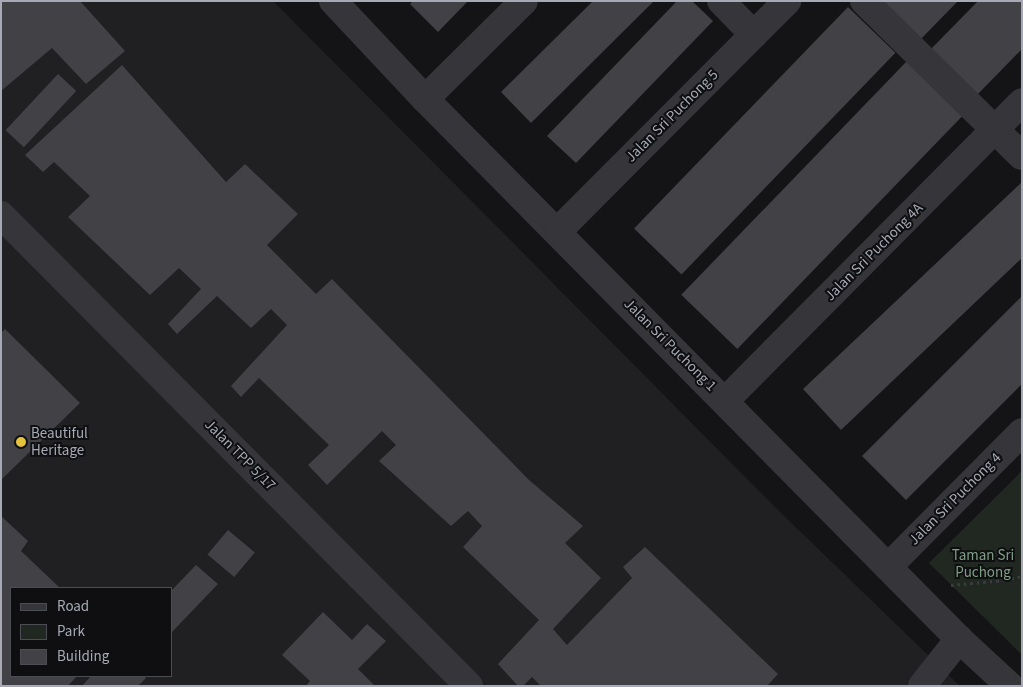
<!DOCTYPE html>
<style>
body{margin:0}
#map{position:relative;width:1023px;height:687px;overflow:hidden;background:#141416;font-family:"Source Sans 3",sans-serif}
div>[style]{position:absolute}
.built>*{inset:0;background:#202023}
.green>*{inset:0;background:#212822}
.building>*{inset:0;background:#414146;transform-origin:0 0}
.path>*{height:3px;margin-top:-1.5px;transform-origin:0;background:repeating-linear-gradient(90deg,#3b3c41 0 2.5px,transparent 0 6.5px)}
.minor>*{height:28px;margin:-14px;padding:0 14px;transform-origin:14px;border-radius:14px;background:#35353a}
.dots>*{width:14px;height:14px;translate:-50% -50%;box-sizing:border-box;border:2px solid #0f0f11;border-radius:50%}
span{translate:-50% -50%;white-space:nowrap;text-align:center;line-height:1.15;-webkit-text-stroke:4px #0f0f11;paint-order:stroke}
.street-label{font-size:15px;color:#a7a9b5}
.poi-label{font-size:15px;color:#a7a9b5}
.left{translate:0 -50%;text-align:left}
.park-label{font-size:15px;color:#7f9f85}
.frame{position:absolute;inset:0;border:2px solid #a7a9b5;pointer-events:none}
.legend{position:absolute;left:10px;top:587px;width:162px;height:90px;box-sizing:border-box;background:#0f0f11;border:1px solid #4c4d53;margin:0;padding:6px 9px;list-style:none;font-size:15px;color:#a7a9b5}
.legend li{display:flex;align-items:center;gap:10px;height:25px}
.legend b{width:25px;border:1px solid #4c4d53}
</style>
<div id="map">
<div class="built">
<i style="clip-path:polygon(evenodd,1px 1px,273px 1px,779px 511px,960px 686px,1px 686px,1px 1px,11px 588px,171px 588px,171px 676px,11px 676px,11px 588px)"></i>
</div>
<div class="green">
<i style="clip-path:polygon(1022px 471px,1022px 655px,929px 563px)"></i>
</div>
<div class="building">
<i style="clip-path:polygon(1px 1px,80px 1px,125px 51px,86px 84px,52px 48px,1px 91px)"></i>
<i style="clip-path:polygon(413px 1px,468px 1px,438px 32px,410px 4px)"></i>
<i style="clip-path:polygon(593px 1px,654px 1px,531px 123px,501px 92px)"></i>
<i style="clip-path:polygon(677px 1px,692px 1px,713px 21px,576px 163px,547px 136px)"></i>
<i style="clip-path:polygon(876px 1px,958px 1px,918px 42px)"></i>
<i style="clip-path:polygon(978px 1px,1022px 1px,1022px 49px,976px 96px,930px 50px)"></i>
<i style="left:848px;top:7px;width:66px;height:308px;rotate:44deg"></i>
<i style="left:907px;top:61px;width:78px;height:325px;rotate:44deg"></i>
<i style="clip-path:polygon(122px 65px,226px 182px,245px 164px,298px 214px,267px 245px,316px 294px,332px 279px,529px 480px,583px 526px,565px 543px,601px 578px,553px 629px,567px 645px,632px 578px,623px 567px,645px 547px,778px 674px,767px 686px,541px 686px,532px 677px,523px 686px,518px 686px,498px 664px,539px 620px,463px 547px,482px 526px,468px 511px,451px 526px,379px 461px,396px 445px,382px 431px,327px 485px,308px 465px,329px 445px,259px 378px,241px 397px,231px 386px,287px 325px,271px 309px,251px 328px,217px 296px,177px 334px,168px 324px,201px 289px,179px 268px,150px 295px,68px 217px,90px 196px,54px 162px,43px 172px,25px 155px)"></i>
<i style="left:58px;top:74px;width:25px;height:77px;rotate:43deg"></i>
<i style="clip-path:polygon(1022px 182px,1022px 258px,841px 430px,803px 389px)"></i>
<i style="clip-path:polygon(1022px 296px,1022px 384px,906px 500px,862px 456px)"></i>
<i style="clip-path:polygon(5px 329px,80px 403px,1px 480px,1px 333px)"></i>
<i style="clip-path:polygon(1px 516px,28px 541px,21px 551px,60px 588px,11px 588px,11px 676px,77px 676px,68px 686px,1px 686px)"></i>
<i style="left:228px;top:530px;width:35px;height:32px;rotate:40deg"></i>
<i style="clip-path:polygon(196px 565px,218px 584px,171px 633px,171px 591px)"></i>
<i style="clip-path:polygon(323px 612px,352px 640px,367px 624px,386px 641px,358px 669px,375px 686px,306px 686px,310px 681px,282px 655px)"></i>
<i style="clip-path:polygon(91px 676px,144px 676px,146px 678px,138px 686px,82px 686px)"></i>
</div>
<div class="path">
<i style="left:951px;top:585px;width:54px;rotate:-5.3deg"></i>
<i style="left:1005px;top:580px;width:17px;rotate:-13deg"></i>
</div>
<div class="minor">
<i style="left:333px;top:1px;width:134px;rotate:46.8deg"></i>
<i style="left:425px;top:99px;width:759px;rotate:45.32deg"></i>
<i style="left:959px;top:639px;width:69px;rotate:42.7deg"></i>
<i style="left:721px;top:1px;width:47px;rotate:45.9deg"></i>
<i style="left:864px;top:1px;width:221px;rotate:44.5deg"></i>
<i style="left:425px;top:99px;width:139px;rotate:-44.7deg"></i>
<i style="left:1px;top:215px;width:664px;rotate:45.18deg"></i>
<i style="left:558px;top:231px;width:325px;rotate:-45.1deg"></i>
<i style="left:725px;top:401px;width:421px;rotate:-45.2deg"></i>
<i style="left:888px;top:567px;width:190px;rotate:-45.2deg"></i>
<i style="left:922px;top:686px;width:60px;rotate:-51.8deg"></i>
</div>
<div class="dots">
<i style="left:21px;top:442px;background:#e5c33c"></i>
</div>
<div class="street-label">
<span style="left:672px;top:116px;rotate:-45deg">Jalan Sri Puchong 5</span>
<span style="left:874px;top:252px;rotate:-45deg">Jalan Sri Puchong 4A</span>
<span style="left:670px;top:345px;rotate:45deg">Jalan Sri Puchong 1</span>
<span style="left:240px;top:455px;rotate:45deg">Jalan TPP 5/17</span>
<span style="left:955px;top:499px;rotate:-45deg">Jalan Sri Puchong 4</span>
</div>
<div class="poi-label">
<span class="left" style="left:31px;top:442px">Beautiful<br>Heritage</span>
</div>
<div class="park-label">
<span style="left:983px;top:564px">Taman Sri<br>Puchong</span>
</div>
<div class="frame"></div>
<ul class="legend">
<li><b style="height:6px;background:#35353a"></b>Road</li>
<li><b style="height:14px;background:#212822"></b>Park</li>
<li><b style="height:14px;background:#414146"></b>Building</li>
</ul>
</div>
